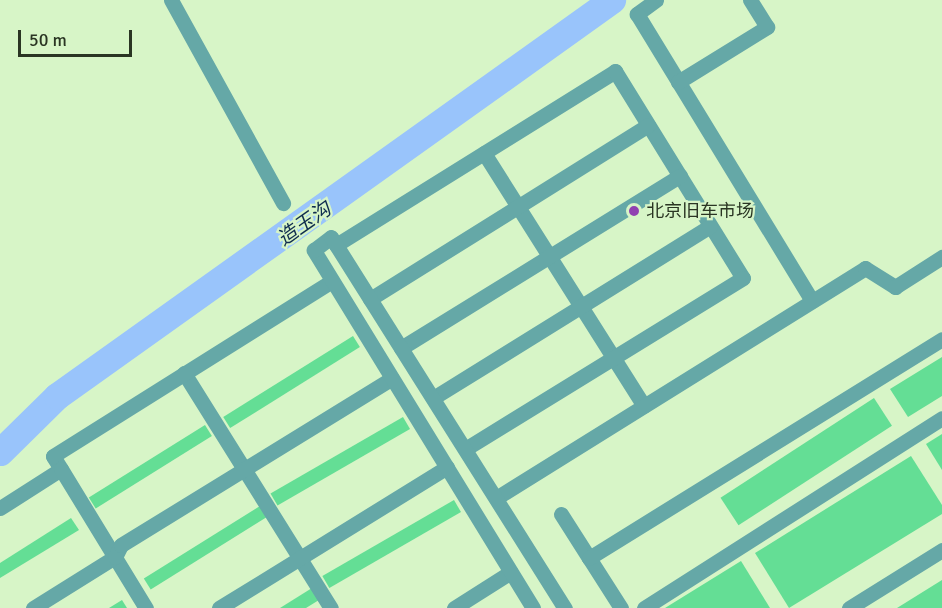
<!DOCTYPE html>
<meta charset="utf-8">
<style>
body{margin:0}
#map{position:relative;width:942px;height:608px;overflow:hidden;background:#d7f5c7;font-family:Signika,"Noto Sans SC",sans-serif}
div>[style]{position:absolute}
.river>*{height:27px;margin:-13.5px;padding:0 13.5px;transform-origin:13.5px;border-radius:13.5px;background:#99c4fb}
.building>*{inset:0;background:#64de95;transform-origin:0 0}
.minor>*{height:15px;margin:-7.5px;padding:0 7.5px;transform-origin:7.5px;border-radius:7.5px;background:#65a8a7}
.dots>*{width:16px;height:16px;translate:-50% -50%;box-sizing:border-box;border:3px solid #d7f5c7;border-radius:50%}
span{translate:-50% -50%;white-space:nowrap;text-align:center;line-height:1.15;-webkit-text-stroke:4.5px #d7f5c7;paint-order:stroke}
.poi-label{font-size:18px;color:#2a3523}
.left{translate:0 -50%;text-align:left}
.water-label{font-size:20px;color:#0f2c4f;font-style:italic}
.scale{position:absolute;left:18px;top:30px;width:114px;height:27px;box-sizing:border-box;border:3px solid #2a3523;border-top:0;padding-left:8px;font-size:18px;line-height:21px;white-space:nowrap;color:#2a3523;-webkit-text-stroke:4px #d7f5c7;paint-order:stroke}
</style>
<div id="map">
<div class="river">
<i style="left:0;top:452px;width:80px;rotate:-44.5deg"></i>
<i style="left:57px;top:396px;width:682px;rotate:-35.51deg"></i>
</div>
<div class="building">
<i style="left:353px;top:336px;width:13px;height:153px;rotate:58deg"></i>
<i style="clip-path:polygon(942px 357px,942px 396px,908px 417px,890px 389px)"></i>
<i style="left:874px;top:398px;width:33px;height:183px;rotate:57deg"></i>
<i style="left:403px;top:417px;width:14px;height:153px;rotate:60deg"></i>
<i style="left:205px;top:425px;width:13px;height:137px;rotate:58deg"></i>
<i style="clip-path:polygon(942px 434px,942px 470px,926px 444px)"></i>
<i style="clip-path:polygon(911px 456px,942px 505px,942px 514px,789px 608px,755px 553px)"></i>
<i style="left:454px;top:500px;width:14px;height:152px;rotate:60deg"></i>
<i style="left:260px;top:506px;width:13px;height:137px;rotate:58deg"></i>
<i style="clip-path:polygon(71px 518px,79px 530px,0 578px,0 563px)"></i>
<i style="clip-path:polygon(741px 561px,770px 608px,665px 608px)"></i>
<i style="clip-path:polygon(942px 580px,942px 608px,897px 608px)"></i>
<i style="clip-path:polygon(312px 588px,319px 600px,306px 608px,280px 608px)"></i>
<i style="clip-path:polygon(122px 600px,127px 608px,109px 608px)"></i>
</div>
<div class="minor">
<i style="left:171px;top:0;width:232px;rotate:61.1deg"></i>
<i style="left:656px;top:0;width:24px;rotate:144deg"></i>
<i style="left:637px;top:14px;width:336px;rotate:58.6deg"></i>
<i style="left:678px;top:82px;width:105px;rotate:-31.7deg"></i>
<i style="left:767px;top:27px;width:32px;rotate:-122deg"></i>
<i style="left:484px;top:153px;width:299px;rotate:57.7deg"></i>
<i style="left:336px;top:245px;width:329px;rotate:-31.9deg"></i>
<i style="left:615px;top:71px;width:243px;rotate:58.3deg"></i>
<i style="left:743px;top:278px;width:326px;rotate:148.4deg"></i>
<i style="left:370px;top:299px;width:328px;rotate:-32deg"></i>
<i style="left:401px;top:348px;width:328px;rotate:-31.7deg"></i>
<i style="left:184px;top:373px;width:277px;rotate:58deg"></i>
<i style="left:433px;top:398px;width:326px;rotate:-31.8deg"></i>
<i style="left:61px;top:469px;width:15px;rotate:-122deg"></i>
<i style="left:53px;top:456px;width:329px;rotate:-32.1deg"></i>
<i style="left:496px;top:498px;width:435px;rotate:-31.9deg"></i>
<i style="left:865px;top:268px;width:36px;rotate:32deg"></i>
<i style="left:895px;top:287px;width:56px;rotate:-32.6deg"></i>
<i style="left:0;top:508px;width:72px;rotate:-32.6deg"></i>
<i style="left:61px;top:469px;width:163px;rotate:58.6deg"></i>
<i style="left:561px;top:514px;width:52px;rotate:57.5deg"></i>
<i style="left:33px;top:608px;width:97px;rotate:-31.9deg"></i>
<i style="left:115px;top:557px;width:13px;rotate:-63deg"></i>
<i style="left:121px;top:545px;width:318px;rotate:-31.6deg"></i>
<i style="left:219px;top:608px;width:268px;rotate:-31.7deg"></i>
<i style="left:454px;top:608px;width:67px;rotate:-32.3deg"></i>
<i style="left:533px;top:608px;width:420px;rotate:-121.5deg"></i>
<i style="left:314px;top:250px;width:21px;rotate:-37deg"></i>
<i style="left:331px;top:237px;width:439px;rotate:57.8deg"></i>
<i style="left:621px;top:608px;width:59px;rotate:-122.6deg"></i>
<i style="left:589px;top:558px;width:415px;rotate:-31.8deg"></i>
<i style="left:644px;top:608px;width:353px;rotate:-32.5deg"></i>
<i style="left:849px;top:608px;width:110px;rotate:-31.9deg"></i>
</div>
<div class="dots">
<i style="left:634px;top:211px;background:#9141b1"></i>
</div>
<div class="poi-label">
<span class="left" style="left:646px;top:211px">北京旧车市场</span>
</div>
<div class="water-label">
<span style="left:304px;top:224px;rotate:-35deg">造玉沟</span>
</div>
<div class="scale">50 m</div>
</div>
